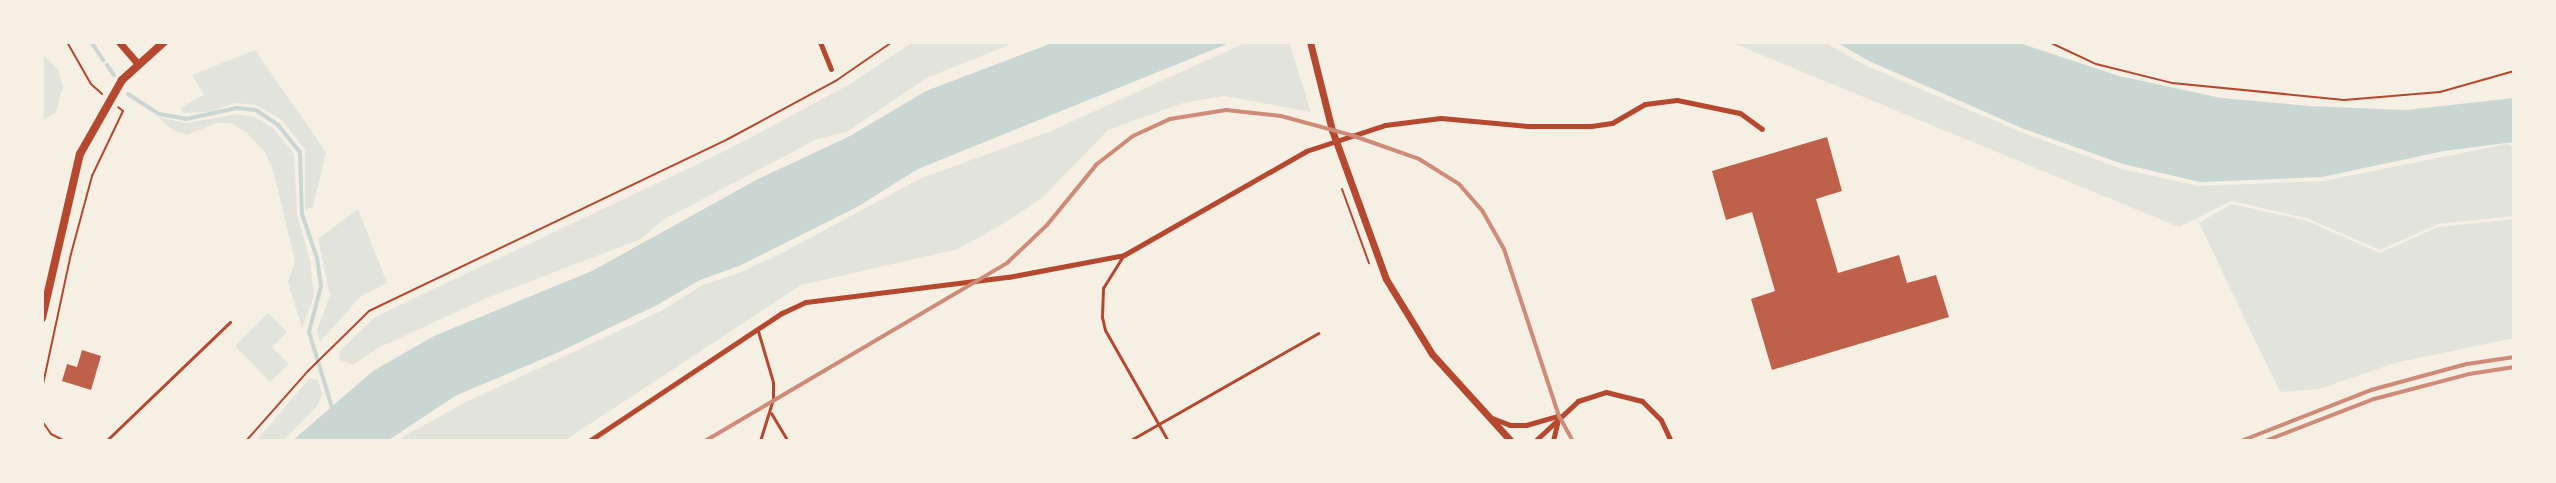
<!DOCTYPE html>
<style>
body{margin:0}
#map{position:relative;width:2556px;height:483px;overflow:hidden;background:#f6efe4;font-family:Commissioner,sans-serif}
div>[style]{position:absolute}
.green>*{inset:0;background:#e2e4dc}
.water>*{inset:0;background:#c9d6d2}
.stream>*{height:4px;margin:-2px;padding:0 2px;transform-origin:2px;border-radius:2px;background:#c9d6d2}
.building>*{inset:0;background:#bf614a}
.path>*{height:2px;margin:-1px;padding:0 1px;transform-origin:1px;border-radius:1px;background:#b5482f}
.service>*{height:3px;margin:-1.5px;padding:0 1.5px;transform-origin:1.5px;border-radius:1.5px;background:#b5482f}
.minor>*{height:5px;margin:-2.5px;padding:0 2.5px;transform-origin:2.5px;border-radius:2.5px;background:#b5482f}
.tertiary>*{height:7px;margin:-3.5px;padding:0 3.5px;transform-origin:3.5px;border-radius:3.5px;background:#b5482f}
.secondary>*{height:8px;margin:-4px;padding:0 4px;transform-origin:4px;border-radius:4px;background:#b5482f}
.rail>*{height:4px;margin:-2px;padding:0 2px;transform-origin:2px;border-radius:2px;background:#cf8b77}
span{translate:-50% -50%;white-space:nowrap;text-align:center;line-height:1.15;-webkit-text-stroke:4.5px #f6efe4;paint-order:stroke}
.frame{position:absolute;inset:0;border:44px solid #f6efe4;pointer-events:none}
</style>
<div id="map">
<div class="green">
<i style="clip-path:polygon(913px 42px,1016px 42px,926px 78px,847px 132px,817px 139px,663px 220px,641px 239px,489px 297px,378px 348px,353px 365px,340px 360px,339px 352px,375px 317px,729px 149px,852px 83px)"></i>
<i style="clip-path:polygon(1247px 42px,1289px 42px,1311px 112px,1224px 96px,1183px 103px,1108px 130px,1043px 197px,1006px 222px,958px 249px,801px 285px,564px 441px,396px 441px,460px 405px,661px 311px,703px 285px,739px 273px,784px 252px,919px 179px,1051px 131px)"></i>
<i style="clip-path:polygon(1730px 42px,1824px 42px,1865px 65px,2023px 133px,2122px 169px,2198px 186px,2323px 181px,2507px 144px,2514px 147px,2514px 216px,2438px 224px,2380px 250px,2306px 218px,2231px 201px,2179px 227px)"></i>
<i style="clip-path:polygon(255px 50px,326px 152px,313px 207px,305px 210px,305px 150px,282px 120px,256px 105px,236px 103px,209px 112px,184px 113px,180px 108px,204px 95px,192px 75px)"></i>
<i style="clip-path:polygon(42px 53px,58px 70px,63px 86px,56px 112px,42px 121px)"></i>
<i style="clip-path:polygon(238px 114px,254px 117px,273px 128px,294px 154px,297px 214px,310px 260px,314px 296px,302px 328px,288px 282px,295px 261px,274px 173px,265px 152px,247px 133px,230px 123px,216px 123px,187px 135px,173px 130px,158px 117px,186px 123px)"></i>
<i style="clip-path:polygon(2231px 204px,2305px 220px,2380px 253px,2438px 227px,2514px 219px,2514px 338px,2395px 363px,2319px 389px,2280px 392px,2199px 223px)"></i>
<i style="clip-path:polygon(358px 209px,387px 283px,361px 296px,320px 342px,317px 330px,330px 295px,318px 239px)"></i>
<i style="clip-path:polygon(268px 313px,287px 332px,272px 347px,289px 364px,270px 382px,235px 346px)"></i>
<i style="clip-path:polygon(310px 378px,318px 380px,322px 394px,318px 405px,283px 441px,256px 441px)"></i>
</div>
<div class="water">
<i style="clip-path:polygon(1055px 42px,1232px 42px,918px 169px,857px 207px,739px 266px,700px 280px,657px 305px,559px 352px,455px 396px,387px 441px,292px 441px,373px 371px,434px 336px,592px 271px,758px 179px,850px 136px,926px 91px)"></i>
<i style="clip-path:polygon(1836px 42px,2016px 42px,2119px 76px,2221px 98px,2309px 106px,2406px 110px,2514px 98px,2514px 142px,2444px 151px,2322px 177px,2200px 182px,2123px 164px,2024px 129px,1869px 61px)"></i>
</div>
<div class="stream">
<i style="left:91px;top:42px;width:22px;rotate:56deg"></i>
<i style="left:107px;top:65px;width:12px;rotate:55deg"></i>
<i style="left:128px;top:94px;width:37px;rotate:33deg"></i>
<i style="left:159px;top:114px;width:27px;rotate:10deg"></i>
<i style="left:186px;top:119px;width:52px;rotate:-12.2deg"></i>
<i style="left:237px;top:108px;width:19px;rotate:6deg"></i>
<i style="left:256px;top:110px;width:27px;rotate:34deg"></i>
<i style="left:278px;top:125px;width:35px;rotate:51deg"></i>
<i style="left:300px;top:152px;width:62px;rotate:88.2deg"></i>
<i style="left:302px;top:214px;width:46px;rotate:71.2deg"></i>
<i style="left:317px;top:258px;width:28px;rotate:82deg"></i>
<i style="left:321px;top:286px;width:48px;rotate:104.6deg"></i>
<i style="left:309px;top:332px;width:78px;rotate:73deg"></i>
</div>
<div class="building">
<i style="clip-path:polygon(1827px 137px,1842px 191px,1816px 199px,1838px 273px,1899px 255px,1907px 283px,1936px 275px,1949px 317px,1772px 370px,1751px 299px,1775px 291px,1752px 212px,1726px 220px,1712px 171px)"></i>
<i style="clip-path:polygon(82px 350px,101px 356px,91px 390px,62px 381px,67px 364px,77px 367px)"></i>
</div>
<div class="path">
<i style="left:67px;top:42px;width:48px;rotate:60.3deg"></i>
<i style="left:91px;top:84px;width:15px;rotate:42deg"></i>
<i style="left:2049px;top:42px;width:52px;rotate:25.1deg"></i>
<i style="left:2096px;top:64px;width:78px;rotate:14deg"></i>
<i style="left:2172px;top:83px;width:173px;rotate:5.6deg"></i>
<i style="left:2344px;top:100px;width:96px;rotate:-4.8deg"></i>
<i style="left:2440px;top:92px;width:77px;rotate:-15.8deg"></i>
<i style="left:1342px;top:189px;width:79px;rotate:70deg"></i>
<i style="left:42px;top:389px;width:138px;rotate:-77.9deg"></i>
<i style="left:71px;top:254px;width:81px;rotate:-74.9deg"></i>
<i style="left:92px;top:176px;width:72px;rotate:-64.5deg"></i>
<i style="left:123px;top:111px;width:6px;rotate:-141deg"></i>
<i style="left:42px;top:421px;width:16px;rotate:55deg"></i>
<i style="left:51px;top:434px;width:16px;rotate:27deg"></i>
<i style="left:246px;top:441px;width:94px;rotate:-48.5deg"></i>
<i style="left:308px;top:371px;width:86px;rotate:-44.5deg"></i>
<i style="left:369px;top:311px;width:398px;rotate:-25.6deg"></i>
<i style="left:728px;top:139px;width:124px;rotate:-28.4deg"></i>
<i style="left:837px;top:80px;width:67px;rotate:-34.6deg"></i>
</div>
<div class="service">
<i style="left:1123px;top:256px;width:38px;rotate:122deg"></i>
<i style="left:1103px;top:288px;width:29px;rotate:92deg"></i>
<i style="left:1102px;top:317px;width:13px;rotate:77deg"></i>
<i style="left:1105px;top:330px;width:128px;rotate:60.4deg"></i>
<i style="left:758px;top:331px;width:53px;rotate:73.6deg"></i>
<i style="left:773px;top:382px;width:17px;rotate:90deg"></i>
<i style="left:773px;top:399px;width:44px;rotate:107.2deg"></i>
<i style="left:771px;top:413px;width:33px;rotate:59deg"></i>
<i style="left:106px;top:441px;width:172px;rotate:-43.8deg"></i>
<i style="left:1129px;top:441px;width:218px;rotate:-29.7deg"></i>
</div>
<div class="minor">
<i style="left:820px;top:42px;width:29px;rotate:68deg"></i>
<i style="left:1492px;top:418px;width:19px;rotate:21deg"></i>
<i style="left:1510px;top:425px;width:16px"></i>
<i style="left:1526px;top:425px;width:33px;rotate:-16deg"></i>
<i style="left:589px;top:441px;width:232px;rotate:-33.6deg"></i>
<i style="left:782px;top:313px;width:26px;rotate:-25deg"></i>
<i style="left:806px;top:302px;width:204px;rotate:-7.1deg"></i>
<i style="left:1008px;top:277px;width:118px;rotate:-10.7deg"></i>
<i style="left:1124px;top:255px;width:210px;rotate:-29.7deg"></i>
<i style="left:1306px;top:151px;width:83px;rotate:-18.2deg"></i>
<i style="left:1385px;top:125px;width:56px;rotate:-7.1deg"></i>
<i style="left:1441px;top:118px;width:87px;rotate:5.3deg"></i>
<i style="left:1528px;top:126px;width:63px"></i>
<i style="left:1591px;top:126px;width:21px;rotate:-8deg"></i>
<i style="left:1612px;top:123px;width:38px;rotate:-30deg"></i>
<i style="left:1645px;top:104px;width:32px;rotate:-7deg"></i>
<i style="left:1677px;top:100px;width:64px;rotate:11.7deg"></i>
<i style="left:1740px;top:113px;width:27px;rotate:36deg"></i>
<i style="left:1535px;top:441px;width:59px;rotate:-42.9deg"></i>
<i style="left:1578px;top:401px;width:29px;rotate:-18deg"></i>
<i style="left:1606px;top:392px;width:37px;rotate:14deg"></i>
<i style="left:1642px;top:401px;width:27px;rotate:45deg"></i>
<i style="left:1661px;top:420px;width:23px;rotate:65deg"></i>
<i style="left:1553px;top:441px;width:26px;rotate:-77deg"></i>
</div>
<div class="tertiary">
<i style="left:119px;top:42px;width:28px;rotate:49deg"></i>
<i style="left:1310px;top:42px;width:91px;rotate:76deg"></i>
<i style="left:1332px;top:130px;width:158px;rotate:70.1deg"></i>
<i style="left:1386px;top:279px;width:88px;rotate:58.5deg"></i>
<i style="left:1432px;top:354px;width:118px;rotate:47.8deg"></i>
</div>
<div class="secondary">
<i style="left:42px;top:318px;width:168px;rotate:-77deg"></i>
<i style="left:80px;top:154px;width:85px;rotate:-60.4deg"></i>
<i style="left:122px;top:80px;width:57px;rotate:-42.1deg"></i>
</div>
<div class="rail">
<i style="left:705px;top:441px;width:351px;rotate:-30.5deg"></i>
<i style="left:1007px;top:263px;width:55px;rotate:-43.5deg"></i>
<i style="left:1047px;top:225px;width:79px;rotate:-50.7deg"></i>
<i style="left:1097px;top:164px;width:46px;rotate:-37.9deg"></i>
<i style="left:1133px;top:136px;width:41px;rotate:-24.7deg"></i>
<i style="left:1170px;top:119px;width:57px;rotate:-9.1deg"></i>
<i style="left:1226px;top:110px;width:55px;rotate:6.2deg"></i>
<i style="left:1281px;top:116px;width:73px;rotate:15.2deg"></i>
<i style="left:1351px;top:135px;width:72px;rotate:19.4deg"></i>
<i style="left:1419px;top:159px;width:47px;rotate:32deg"></i>
<i style="left:1459px;top:184px;width:37px;rotate:49deg"></i>
<i style="left:1483px;top:212px;width:43px;rotate:60.4deg"></i>
<i style="left:1504px;top:249px;width:176px;rotate:71.8deg"></i>
<i style="left:1559px;top:416px;width:29px;rotate:61deg"></i>
<i style="left:2241px;top:441px;width:140px;rotate:-21.4deg"></i>
<i style="left:2371px;top:390px;width:99px;rotate:-15.2deg"></i>
<i style="left:2467px;top:364px;width:48px;rotate:-8.5deg"></i>
<i style="left:2265px;top:441px;width:117px;rotate:-21.1deg"></i>
<i style="left:2374px;top:399px;width:98px;rotate:-14.7deg"></i>
<i style="left:2469px;top:374px;width:46px;rotate:-8.8deg"></i>
</div>
<div class="frame"></div>
</div>
